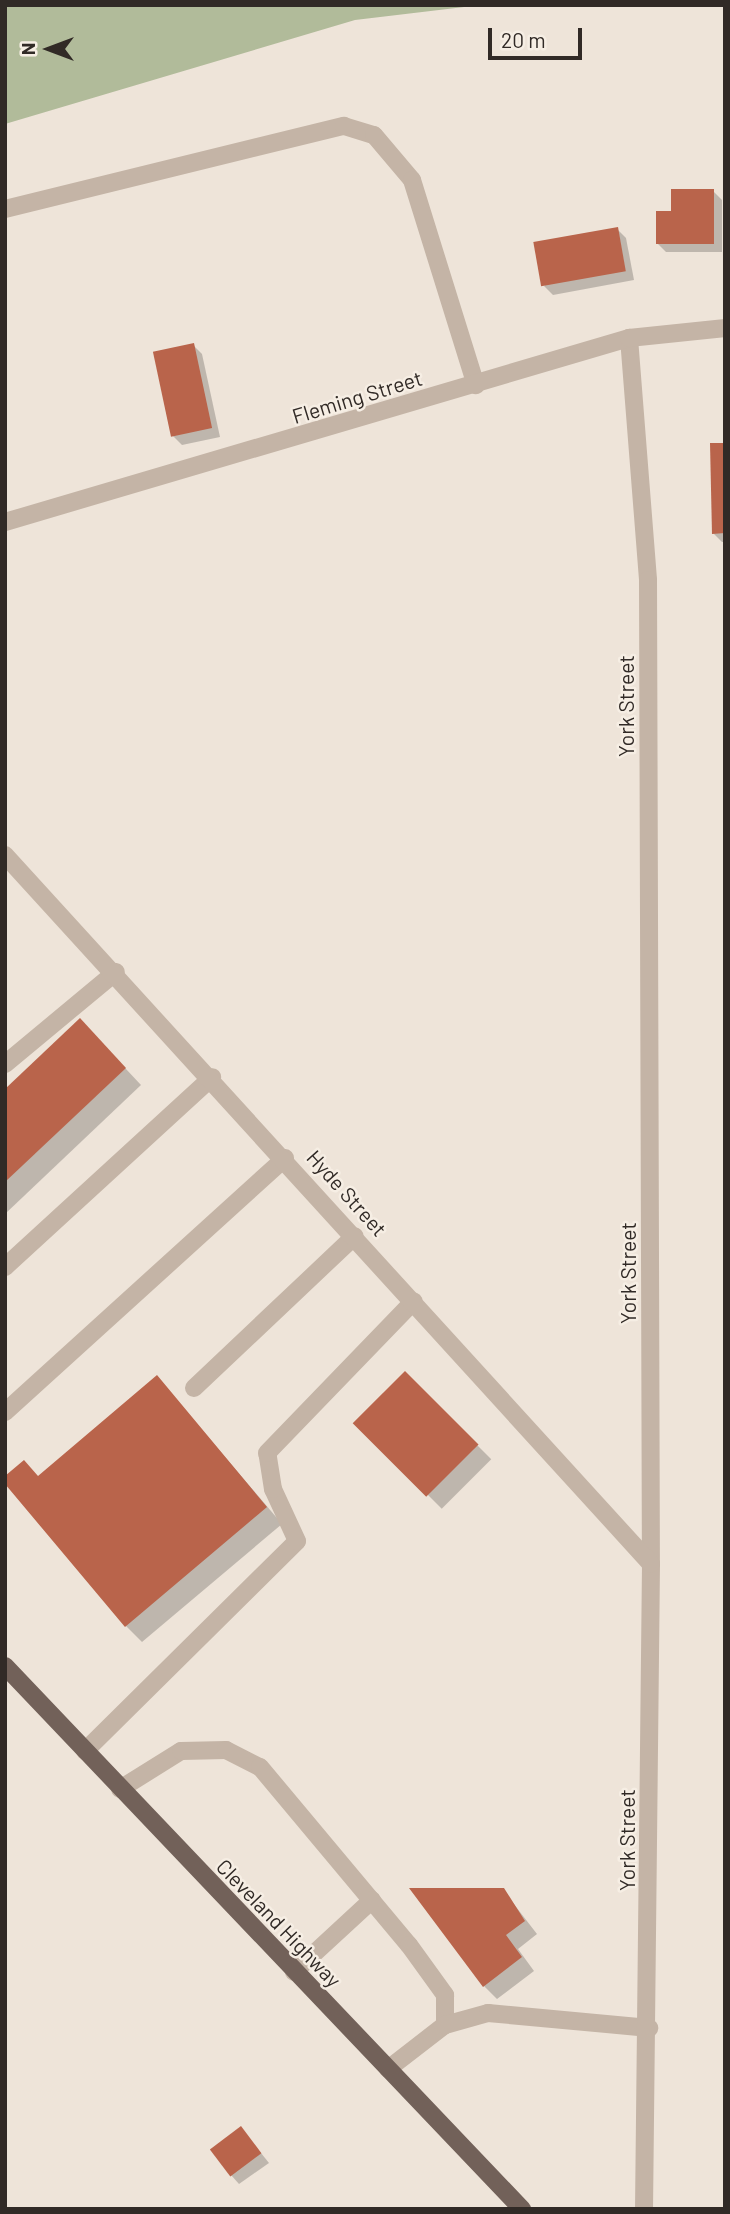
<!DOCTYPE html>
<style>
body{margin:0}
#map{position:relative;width:730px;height:2214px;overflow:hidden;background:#eee4d9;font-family:Barlow,sans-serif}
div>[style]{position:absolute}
.green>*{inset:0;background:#b1bb9a}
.shadow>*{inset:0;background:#0003;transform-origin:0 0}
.building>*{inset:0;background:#b9644b;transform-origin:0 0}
.service>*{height:18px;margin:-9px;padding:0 9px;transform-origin:9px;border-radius:9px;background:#c4b4a6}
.minor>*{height:18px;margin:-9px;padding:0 9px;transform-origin:9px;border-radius:9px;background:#c4b4a6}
.tertiary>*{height:18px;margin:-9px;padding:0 9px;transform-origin:9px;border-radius:9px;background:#c4b4a6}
.primary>*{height:18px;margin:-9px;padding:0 9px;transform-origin:9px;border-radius:9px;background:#726159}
span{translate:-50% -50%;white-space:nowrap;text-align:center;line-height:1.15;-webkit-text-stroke:5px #f6eee4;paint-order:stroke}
.street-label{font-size:21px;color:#312a26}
.frame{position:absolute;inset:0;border:7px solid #312a26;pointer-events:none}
.north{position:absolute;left:14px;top:14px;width:70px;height:70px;-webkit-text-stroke:5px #f6eee4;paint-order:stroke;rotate:270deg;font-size:19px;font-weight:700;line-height:28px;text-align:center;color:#312a26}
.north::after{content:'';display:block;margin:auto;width:24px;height:32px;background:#312a26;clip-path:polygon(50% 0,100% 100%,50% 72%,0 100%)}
.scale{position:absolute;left:488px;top:28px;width:94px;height:32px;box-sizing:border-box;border:4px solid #312a26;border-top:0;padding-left:9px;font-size:21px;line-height:24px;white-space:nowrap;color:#312a26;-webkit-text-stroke:5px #f6eee4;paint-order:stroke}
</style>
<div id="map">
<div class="green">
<i style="clip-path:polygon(5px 5px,481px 5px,355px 20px,5px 124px)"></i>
</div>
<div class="shadow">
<i style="clip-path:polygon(713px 191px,722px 200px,722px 252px,666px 252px,657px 243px,673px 213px)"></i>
<i style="clip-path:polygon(617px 229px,626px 238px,634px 280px,553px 295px,544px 286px)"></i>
<i style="clip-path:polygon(193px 345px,202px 354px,220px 437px,182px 445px,173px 436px)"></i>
<i style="clip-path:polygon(725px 445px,725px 542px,722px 542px,713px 533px)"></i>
<i style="clip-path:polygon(96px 1037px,141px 1085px,5px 1214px,5px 1091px)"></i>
<i style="left:405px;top:1373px;width:122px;height:70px;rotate:45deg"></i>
<i style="clip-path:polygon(157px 1377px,282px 1524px,142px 1642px,126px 1626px,39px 1477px)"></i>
<i style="clip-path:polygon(503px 1890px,537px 1934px,518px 1949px,534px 1971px,497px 1999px,484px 1986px)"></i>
<i style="clip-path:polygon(241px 2128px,269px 2163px,239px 2184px,231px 2175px)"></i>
</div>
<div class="building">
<i style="clip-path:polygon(671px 189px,714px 189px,714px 244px,656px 244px,656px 211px,671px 211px)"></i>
<i style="left:618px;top:227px;width:45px;height:86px;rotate:80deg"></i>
<i style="left:194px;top:343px;width:87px;height:42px;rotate:78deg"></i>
<i style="clip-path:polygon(710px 443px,725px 443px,725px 533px,712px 534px)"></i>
<i style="clip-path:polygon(80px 1018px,126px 1068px,5px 1182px,5px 1089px)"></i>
<i style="left:405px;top:1371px;width:104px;height:74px;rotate:45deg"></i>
<i style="clip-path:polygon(157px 1375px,267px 1507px,125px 1627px,5px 1484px,5px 1476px,24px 1460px,38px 1476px)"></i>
<i style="clip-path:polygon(409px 1888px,504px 1888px,525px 1921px,506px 1935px,522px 1957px,483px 1987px)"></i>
<i style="left:241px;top:2126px;width:34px;height:39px;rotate:53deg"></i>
</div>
<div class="service">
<i style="left:5px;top:209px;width:349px;rotate:-13.8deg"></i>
<i style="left:344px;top:126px;width:31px;rotate:17deg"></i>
<i style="left:374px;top:135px;width:59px;rotate:49.8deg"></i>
<i style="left:412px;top:180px;width:215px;rotate:72.7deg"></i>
<i style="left:5px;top:1064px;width:144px;rotate:-39.7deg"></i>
<i style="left:5px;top:1267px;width:281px;rotate:-42.5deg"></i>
<i style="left:194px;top:1388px;width:221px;rotate:-43.4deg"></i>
<i style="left:5px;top:1412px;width:378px;rotate:-42.2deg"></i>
<i style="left:85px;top:1751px;width:298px;rotate:-44.7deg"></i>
<i style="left:297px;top:1541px;width:57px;rotate:-114.8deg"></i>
<i style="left:273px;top:1489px;width:36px;rotate:-99deg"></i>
<i style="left:267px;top:1453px;width:211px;rotate:-46deg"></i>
<i style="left:120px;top:1789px;width:72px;rotate:-31.9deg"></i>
<i style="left:181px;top:1751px;width:45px;rotate:-1.3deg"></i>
<i style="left:226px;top:1750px;width:38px;rotate:27deg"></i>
<i style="left:260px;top:1767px;width:232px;rotate:50.1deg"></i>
<i style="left:409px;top:1945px;width:62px;rotate:54.2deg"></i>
<i style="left:445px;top:1995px;width:30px;rotate:90deg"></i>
<i style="left:294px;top:1972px;width:106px;rotate:-42.7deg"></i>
<i style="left:388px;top:2069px;width:72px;rotate:-37.7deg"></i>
<i style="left:445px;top:2025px;width:45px;rotate:-15.6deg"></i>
<i style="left:488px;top:2013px;width:162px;rotate:5.3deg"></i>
</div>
<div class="minor">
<i style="left:629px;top:338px;width:243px;rotate:85.5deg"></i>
<i style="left:648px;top:580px;width:984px;rotate:89.83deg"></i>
<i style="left:651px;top:1564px;width:645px;rotate:90.62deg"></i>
<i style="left:5px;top:855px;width:959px;rotate:47.66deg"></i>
</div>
<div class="tertiary">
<i style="left:5px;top:522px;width:651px;rotate:-16.43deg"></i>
<i style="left:629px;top:338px;width:97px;rotate:-5.9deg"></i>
</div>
<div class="primary">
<i style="left:5px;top:1666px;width:750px;rotate:46.41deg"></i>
</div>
<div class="street-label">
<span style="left:357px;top:397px;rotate:-17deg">Fleming Street</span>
<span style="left:626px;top:706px;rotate:-90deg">York Street</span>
<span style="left:347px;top:1193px;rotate:48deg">Hyde Street</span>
<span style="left:628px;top:1273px;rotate:-90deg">York Street</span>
<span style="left:627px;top:1840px;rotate:-90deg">York Street</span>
<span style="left:279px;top:1923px;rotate:46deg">Cleveland Highway</span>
</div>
<div class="frame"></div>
<div class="north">N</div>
<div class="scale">20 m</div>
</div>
